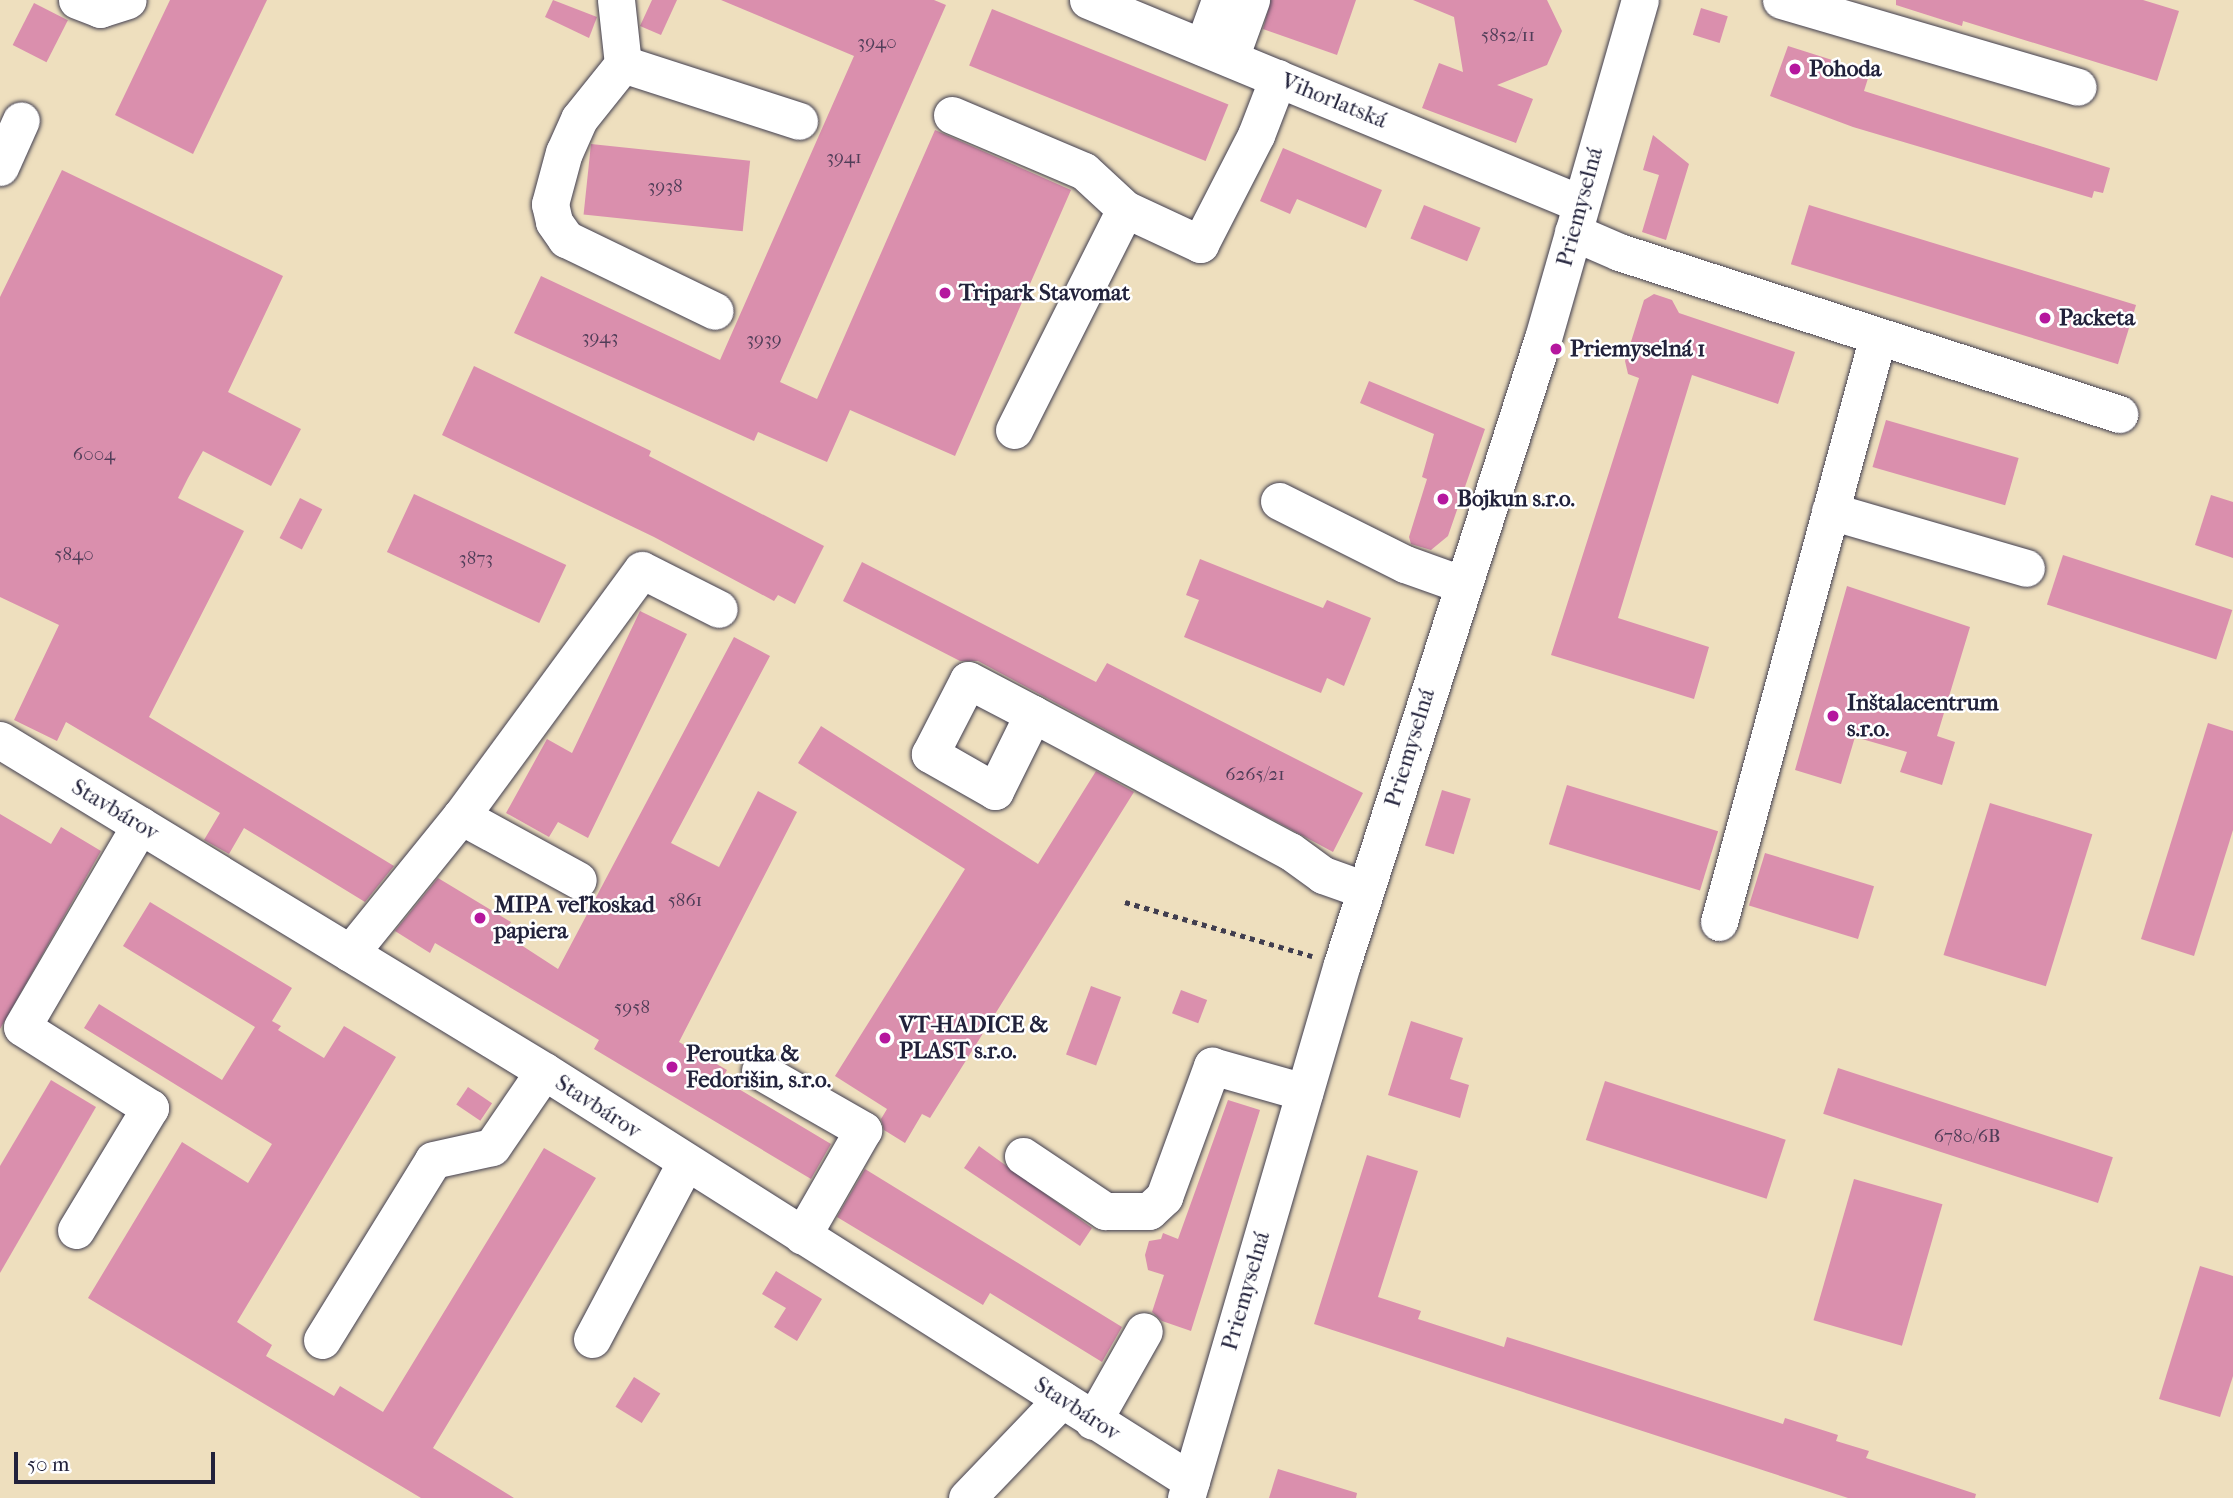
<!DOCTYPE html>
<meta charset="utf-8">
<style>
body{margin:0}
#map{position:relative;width:2233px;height:1498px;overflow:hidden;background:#eedfbe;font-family:"IM FELL French Canon",serif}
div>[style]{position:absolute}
.building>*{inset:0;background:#da8fad;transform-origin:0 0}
.path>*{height:4.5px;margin-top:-2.25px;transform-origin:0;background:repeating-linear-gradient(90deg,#413e4f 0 5px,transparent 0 10px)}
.roads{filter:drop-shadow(0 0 2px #413e4f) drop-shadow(0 0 2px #413e4f)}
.minor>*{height:37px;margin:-18.5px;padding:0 18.5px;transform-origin:18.5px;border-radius:18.5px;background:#fff}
.dots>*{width:19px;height:19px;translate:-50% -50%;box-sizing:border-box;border:4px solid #fff;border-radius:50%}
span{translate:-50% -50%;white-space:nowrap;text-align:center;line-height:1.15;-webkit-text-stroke:5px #fff;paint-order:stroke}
.number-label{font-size:19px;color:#503d58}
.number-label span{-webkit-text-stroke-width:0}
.poi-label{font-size:23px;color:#22223b;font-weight:700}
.left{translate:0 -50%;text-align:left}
.street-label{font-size:23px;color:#22223b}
.scale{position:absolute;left:14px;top:1452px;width:201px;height:32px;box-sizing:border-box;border:4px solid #22223b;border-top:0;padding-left:9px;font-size:21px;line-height:24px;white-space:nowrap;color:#22223b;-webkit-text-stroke:5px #fff;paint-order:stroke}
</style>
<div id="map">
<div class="building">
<i style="clip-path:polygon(170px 0,267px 0,193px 154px,115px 115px)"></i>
<i style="clip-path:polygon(553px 0,597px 17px,589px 38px,545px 17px)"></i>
<i style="clip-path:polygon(652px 0,677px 0,661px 35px,640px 26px)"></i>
<i style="clip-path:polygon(721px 0,934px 0,946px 5px,780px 382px,817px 399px,935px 130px,1071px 190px,955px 456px,850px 410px,827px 462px,758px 432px,754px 441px,514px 333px,541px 276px,720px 360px,854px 56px)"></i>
<i style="clip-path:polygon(1271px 0,1356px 0,1337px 55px,1263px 29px)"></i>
<i style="clip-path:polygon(1413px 0,1547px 0,1562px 31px,1547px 65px,1497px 85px,1533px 99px,1516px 143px,1422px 108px,1439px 63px,1463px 72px,1454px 17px)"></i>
<i style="clip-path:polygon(1896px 0,2143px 0,2179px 11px,2157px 81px,1963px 21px,1962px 26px,1896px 5px)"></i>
<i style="left:34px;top:3px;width:38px;height:47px;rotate:27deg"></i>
<i style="left:1701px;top:8px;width:28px;height:28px;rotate:17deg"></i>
<i style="left:992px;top:9px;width:255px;height:61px;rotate:22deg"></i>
<i style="clip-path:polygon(1788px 46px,1870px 72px,1864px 91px,2110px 168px,2103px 193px,2094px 191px,2092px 198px,1853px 127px,1770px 96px)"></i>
<i style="clip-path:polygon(1653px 135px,1689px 164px,1666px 240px,1642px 232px,1659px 175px,1643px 170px)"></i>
<i style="left:591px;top:144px;width:160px;height:71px;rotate:6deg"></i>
<i style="clip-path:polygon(1283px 148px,1382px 190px,1366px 228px,1297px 199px,1290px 214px,1260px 201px)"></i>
<i style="clip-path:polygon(62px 170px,283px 276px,228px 392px,301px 429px,271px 486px,203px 451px,188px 478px,178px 498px,244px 531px,149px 717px,394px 866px,365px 902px,244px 828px,229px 854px,204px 840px,220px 813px,66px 722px,57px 741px,14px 720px,59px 625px,0 597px,0 297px)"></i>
<i style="left:1424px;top:205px;width:61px;height:36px;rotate:22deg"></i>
<i style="left:1809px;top:205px;width:342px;height:62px;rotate:17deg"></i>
<i style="clip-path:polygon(1654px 294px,1672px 300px,1679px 313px,1795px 352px,1778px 404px,1692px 375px,1618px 618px,1709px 647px,1694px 699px,1551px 655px,1639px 378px,1628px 374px,1625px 361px,1644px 300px)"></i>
<i style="clip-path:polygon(474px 366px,651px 451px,649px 456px,824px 546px,795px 604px,778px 595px,774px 601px,654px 537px,442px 435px)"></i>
<i style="clip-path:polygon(1369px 381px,1485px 429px,1448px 536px,1431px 550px,1411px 544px,1409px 537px,1427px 479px,1422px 477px,1434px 434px,1360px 403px)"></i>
<i style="left:1886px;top:420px;width:138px;height:49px;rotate:16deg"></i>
<i style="left:414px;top:494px;width:168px;height:64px;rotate:25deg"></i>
<i style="clip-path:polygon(2211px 495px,2233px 502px,2233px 558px,2195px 545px)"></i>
<i style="left:300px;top:498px;width:25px;height:45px;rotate:27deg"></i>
<i style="left:2063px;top:555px;width:178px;height:52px;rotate:18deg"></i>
<i style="clip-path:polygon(1200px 559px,1323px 608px,1327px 600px,1371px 618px,1344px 686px,1327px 678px,1321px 693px,1184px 637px,1199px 600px,1186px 595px)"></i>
<i style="clip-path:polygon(862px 562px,1096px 682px,1107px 663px,1363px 793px,1333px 852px,978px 661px,960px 661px,843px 601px)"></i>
<i style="clip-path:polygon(1847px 586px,1970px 627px,1937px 736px,1955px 742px,1942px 785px,1900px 772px,1907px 752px,1855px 737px,1841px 784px,1795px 770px)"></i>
<i style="clip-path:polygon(640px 611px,687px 634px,588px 838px,558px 822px,549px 837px,506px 813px,547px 739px,572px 753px)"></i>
<i style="clip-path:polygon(734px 637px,770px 656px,671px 843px,719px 867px,758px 791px,797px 812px,679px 1042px,727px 1070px,722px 1079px,831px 1144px,811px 1179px,594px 1049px,599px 1040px,435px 943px,430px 953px,395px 931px,438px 878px,511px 922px,504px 934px,558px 969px)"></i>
<i style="clip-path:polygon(2208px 723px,2233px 731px,2233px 830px,2194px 956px,2141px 939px)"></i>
<i style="clip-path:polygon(821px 726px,1038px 864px,1096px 771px,1134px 792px,930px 1118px,922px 1114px,905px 1143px,884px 1130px,881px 1119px,887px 1109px,835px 1076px,965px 869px,798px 763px)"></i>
<i style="left:1567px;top:785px;width:158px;height:62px;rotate:17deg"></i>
<i style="left:1442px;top:790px;width:30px;height:58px;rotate:17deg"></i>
<i style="left:1990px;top:803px;width:107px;height:159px;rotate:17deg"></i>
<i style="clip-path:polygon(0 814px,51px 844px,61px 827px,101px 851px,0 1029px)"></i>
<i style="left:1765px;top:853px;width:114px;height:55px;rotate:17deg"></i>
<i style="clip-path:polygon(150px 902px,292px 988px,272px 1021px,281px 1026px,278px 1030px,324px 1058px,344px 1026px,396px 1057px,237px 1322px,272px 1345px,266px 1356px,334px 1396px,340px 1386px,383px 1412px,544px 1148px,596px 1178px,433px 1448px,514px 1498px,421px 1498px,88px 1298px,182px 1142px,248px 1183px,272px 1144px,84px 1028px,99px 1004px,222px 1080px,255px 1027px,123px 946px)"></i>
<i style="left:1091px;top:986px;width:32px;height:73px;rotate:20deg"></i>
<i style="left:1181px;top:990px;width:28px;height:25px;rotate:21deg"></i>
<i style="clip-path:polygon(1411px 1021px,1463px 1038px,1450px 1079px,1469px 1085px,1460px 1118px,1388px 1095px)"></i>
<i style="left:1838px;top:1068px;width:289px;height:48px;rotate:18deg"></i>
<i style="clip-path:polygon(51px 1080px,96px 1107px,0 1273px,0 1166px)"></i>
<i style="left:1605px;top:1081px;width:190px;height:62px;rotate:18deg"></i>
<i style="left:468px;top:1087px;width:29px;height:21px;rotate:34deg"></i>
<i style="clip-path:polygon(1228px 1100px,1260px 1110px,1191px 1331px,1162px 1321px,1152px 1312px,1164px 1275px,1148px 1270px,1145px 1255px,1149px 1241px,1161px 1239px,1163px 1233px,1178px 1239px)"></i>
<i style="clip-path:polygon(979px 1146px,1092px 1228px,1080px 1246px,964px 1168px)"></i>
<i style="clip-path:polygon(1367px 1155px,1418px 1171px,1378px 1297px,1421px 1311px,1418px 1319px,1504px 1347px,1507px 1337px,1783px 1424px,1785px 1418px,1838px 1435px,1836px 1441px,1869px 1451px,1866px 1458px,1976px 1494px,1975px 1498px,1848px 1498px,1314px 1324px)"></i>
<i style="clip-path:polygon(865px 1169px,1122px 1327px,1102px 1362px,990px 1293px,983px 1305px,837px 1217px)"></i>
<i style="left:1854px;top:1179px;width:92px;height:147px;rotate:16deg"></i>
<i style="clip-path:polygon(2200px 1266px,2233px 1276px,2233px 1376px,2220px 1417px,2159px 1399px)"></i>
<i style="clip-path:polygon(776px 1271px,822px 1299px,797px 1341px,774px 1327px,786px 1308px,762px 1294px)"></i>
<i style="left:634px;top:1377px;width:31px;height:35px;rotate:32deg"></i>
<i style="clip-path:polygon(1278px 1469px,1357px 1493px,1356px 1498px,1269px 1498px)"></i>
</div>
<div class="path">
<i style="left:1125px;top:902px;width:195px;rotate:16.1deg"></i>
</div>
<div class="roads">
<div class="minor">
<i style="left:77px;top:0;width:25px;rotate:21deg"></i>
<i style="left:100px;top:9px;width:29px;rotate:-18deg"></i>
<i style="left:616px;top:0;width:64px;rotate:83.8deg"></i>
<i style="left:623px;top:64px;width:70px;rotate:128.7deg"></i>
<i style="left:579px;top:119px;width:36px;rotate:114deg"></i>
<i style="left:564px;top:152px;width:54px;rotate:105.1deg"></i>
<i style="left:550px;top:204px;width:18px;rotate:77deg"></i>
<i style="left:554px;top:222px;width:21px;rotate:55deg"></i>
<i style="left:566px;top:239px;width:165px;rotate:25.8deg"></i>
<i style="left:1088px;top:0;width:531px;rotate:22.46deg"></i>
<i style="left:1781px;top:0;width:309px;rotate:16.3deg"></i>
<i style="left:1203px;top:47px;width:50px;rotate:-70.1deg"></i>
<i style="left:1230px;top:58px;width:62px;rotate:-70.1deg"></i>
<i style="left:623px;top:64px;width:185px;rotate:17.9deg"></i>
<i style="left:952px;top:115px;width:143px;rotate:23deg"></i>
<i style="left:1084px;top:171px;width:56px;rotate:42.8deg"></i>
<i style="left:0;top:167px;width:51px;rotate:-65.9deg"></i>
<i style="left:1573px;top:232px;width:50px;rotate:23.5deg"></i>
<i style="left:1619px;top:252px;width:526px;rotate:17.95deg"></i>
<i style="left:1014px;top:430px;width:247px;rotate:-63.3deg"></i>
<i style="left:1125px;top:209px;width:83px;rotate:25deg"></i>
<i style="left:1200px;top:244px;width:123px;rotate:-62.8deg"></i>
<i style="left:1256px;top:135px;width:61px;rotate:-68.9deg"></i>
<i style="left:1279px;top:501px;width:141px;rotate:26.6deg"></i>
<i style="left:1405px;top:564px;width:59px;rotate:19.7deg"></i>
<i style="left:1830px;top:511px;width:204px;rotate:16.2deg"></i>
<i style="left:1033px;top:714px;width:86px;rotate:116.3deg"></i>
<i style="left:995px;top:791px;width:75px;rotate:-150.4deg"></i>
<i style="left:930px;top:754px;width:83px;rotate:-62.8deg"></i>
<i style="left:968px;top:680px;width:73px;rotate:27.6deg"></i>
<i style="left:1033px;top:714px;width:291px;rotate:28.1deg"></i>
<i style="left:1290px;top:851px;width:41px;rotate:36deg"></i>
<i style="left:1323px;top:875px;width:45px;rotate:19.7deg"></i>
<i style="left:0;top:740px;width:637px;rotate:31.32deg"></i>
<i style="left:544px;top:1071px;width:766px;rotate:32.36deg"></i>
<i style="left:461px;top:816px;width:133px;rotate:28.7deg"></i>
<i style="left:1719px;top:922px;width:607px;rotate:-74.82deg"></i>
<i style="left:350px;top:953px;width:176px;rotate:-51deg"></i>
<i style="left:461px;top:816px;width:305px;rotate:-53.7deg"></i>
<i style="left:642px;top:570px;width:86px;rotate:26.9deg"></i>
<i style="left:760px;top:1071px;width:119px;rotate:29.8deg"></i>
<i style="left:863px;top:1130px;width:122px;rotate:119.9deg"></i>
<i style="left:1023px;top:1156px;width:99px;rotate:33.9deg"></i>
<i style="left:1105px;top:1211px;width:44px"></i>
<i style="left:1149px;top:1211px;width:21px;rotate:-43deg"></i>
<i style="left:1164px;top:1197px;width:140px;rotate:-69.9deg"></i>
<i style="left:1212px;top:1066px;width:96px;rotate:15.8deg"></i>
<i style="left:76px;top:1230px;width:143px;rotate:-58.8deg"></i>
<i style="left:150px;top:1108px;width:151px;rotate:-147.7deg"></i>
<i style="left:22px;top:1027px;width:234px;rotate:-59.7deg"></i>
<i style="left:592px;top:1339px;width:199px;rotate:-62.1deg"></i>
<i style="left:322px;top:1340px;width:211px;rotate:-58.3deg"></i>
<i style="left:433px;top:1160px;width:60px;rotate:-12.4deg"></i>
<i style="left:492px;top:1147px;width:92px;rotate:-55.6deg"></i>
<i style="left:1093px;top:1421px;width:103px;rotate:-60.5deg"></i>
<i style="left:967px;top:1498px;width:137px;rotate:-46.2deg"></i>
<i style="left:1186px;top:1498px;width:556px;rotate:-73.72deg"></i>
<i style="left:1342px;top:964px;width:657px;rotate:-72.2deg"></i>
<i style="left:1543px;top:338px;width:352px;rotate:-74deg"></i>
</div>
</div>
<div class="dots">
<i style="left:1795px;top:69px;background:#b5179e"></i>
<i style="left:945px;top:293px;background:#b5179e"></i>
<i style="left:2045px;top:318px;background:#b5179e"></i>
<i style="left:1556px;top:349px;background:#b5179e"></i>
<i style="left:1443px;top:499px;background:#b5179e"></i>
<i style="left:1833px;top:716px;background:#b5179e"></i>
<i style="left:480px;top:918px;background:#b5179e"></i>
<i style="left:885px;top:1038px;background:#b5179e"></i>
<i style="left:672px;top:1067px;background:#b5179e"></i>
</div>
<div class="number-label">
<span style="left:1508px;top:36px">5852/11</span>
<span style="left:877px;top:43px">3940</span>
<span style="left:844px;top:158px">3941</span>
<span style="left:665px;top:187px">3938</span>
<span style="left:600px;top:338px">3943</span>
<span style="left:764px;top:340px">3939</span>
<span style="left:94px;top:455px">6004</span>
<span style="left:74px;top:555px">5840</span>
<span style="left:476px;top:559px">3873</span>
<span style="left:1255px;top:775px">6265/21</span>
<span style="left:685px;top:901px">5861</span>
<span style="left:632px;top:1008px">5958</span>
<span style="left:1967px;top:1137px">6780/6B</span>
</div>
<div class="poi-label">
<span class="left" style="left:1809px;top:69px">Pohoda</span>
<span class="left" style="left:959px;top:293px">Tripark Stavomat</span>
<span class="left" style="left:2059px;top:318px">Packeta</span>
<span class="left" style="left:1570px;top:349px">Priemyselná 1</span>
<span class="left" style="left:1457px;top:499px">Bojkun s.r.o.</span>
<span class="left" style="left:1847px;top:716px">Inštalacentrum<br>s.r.o.</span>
<span class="left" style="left:494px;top:918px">MIPA veľkoskad<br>papiera</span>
<span class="left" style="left:899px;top:1038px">VT-HADICE &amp;<br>PLAST s.r.o.</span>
<span class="left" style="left:686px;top:1067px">Peroutka &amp;<br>Fedorišin, s.r.o.</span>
</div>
<div class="street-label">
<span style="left:1334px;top:101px;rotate:22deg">Vihorlatská</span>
<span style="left:1580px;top:207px;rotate:-75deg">Priemyselná</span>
<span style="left:1410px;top:748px;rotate:-73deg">Priemyselná</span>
<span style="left:115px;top:810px;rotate:31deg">Stavbárov</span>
<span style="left:598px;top:1107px;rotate:33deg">Stavbárov</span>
<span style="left:1246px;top:1291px;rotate:-74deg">Priemyselná</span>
<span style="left:1077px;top:1409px;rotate:33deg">Stavbárov</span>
</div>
<div class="scale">50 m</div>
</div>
